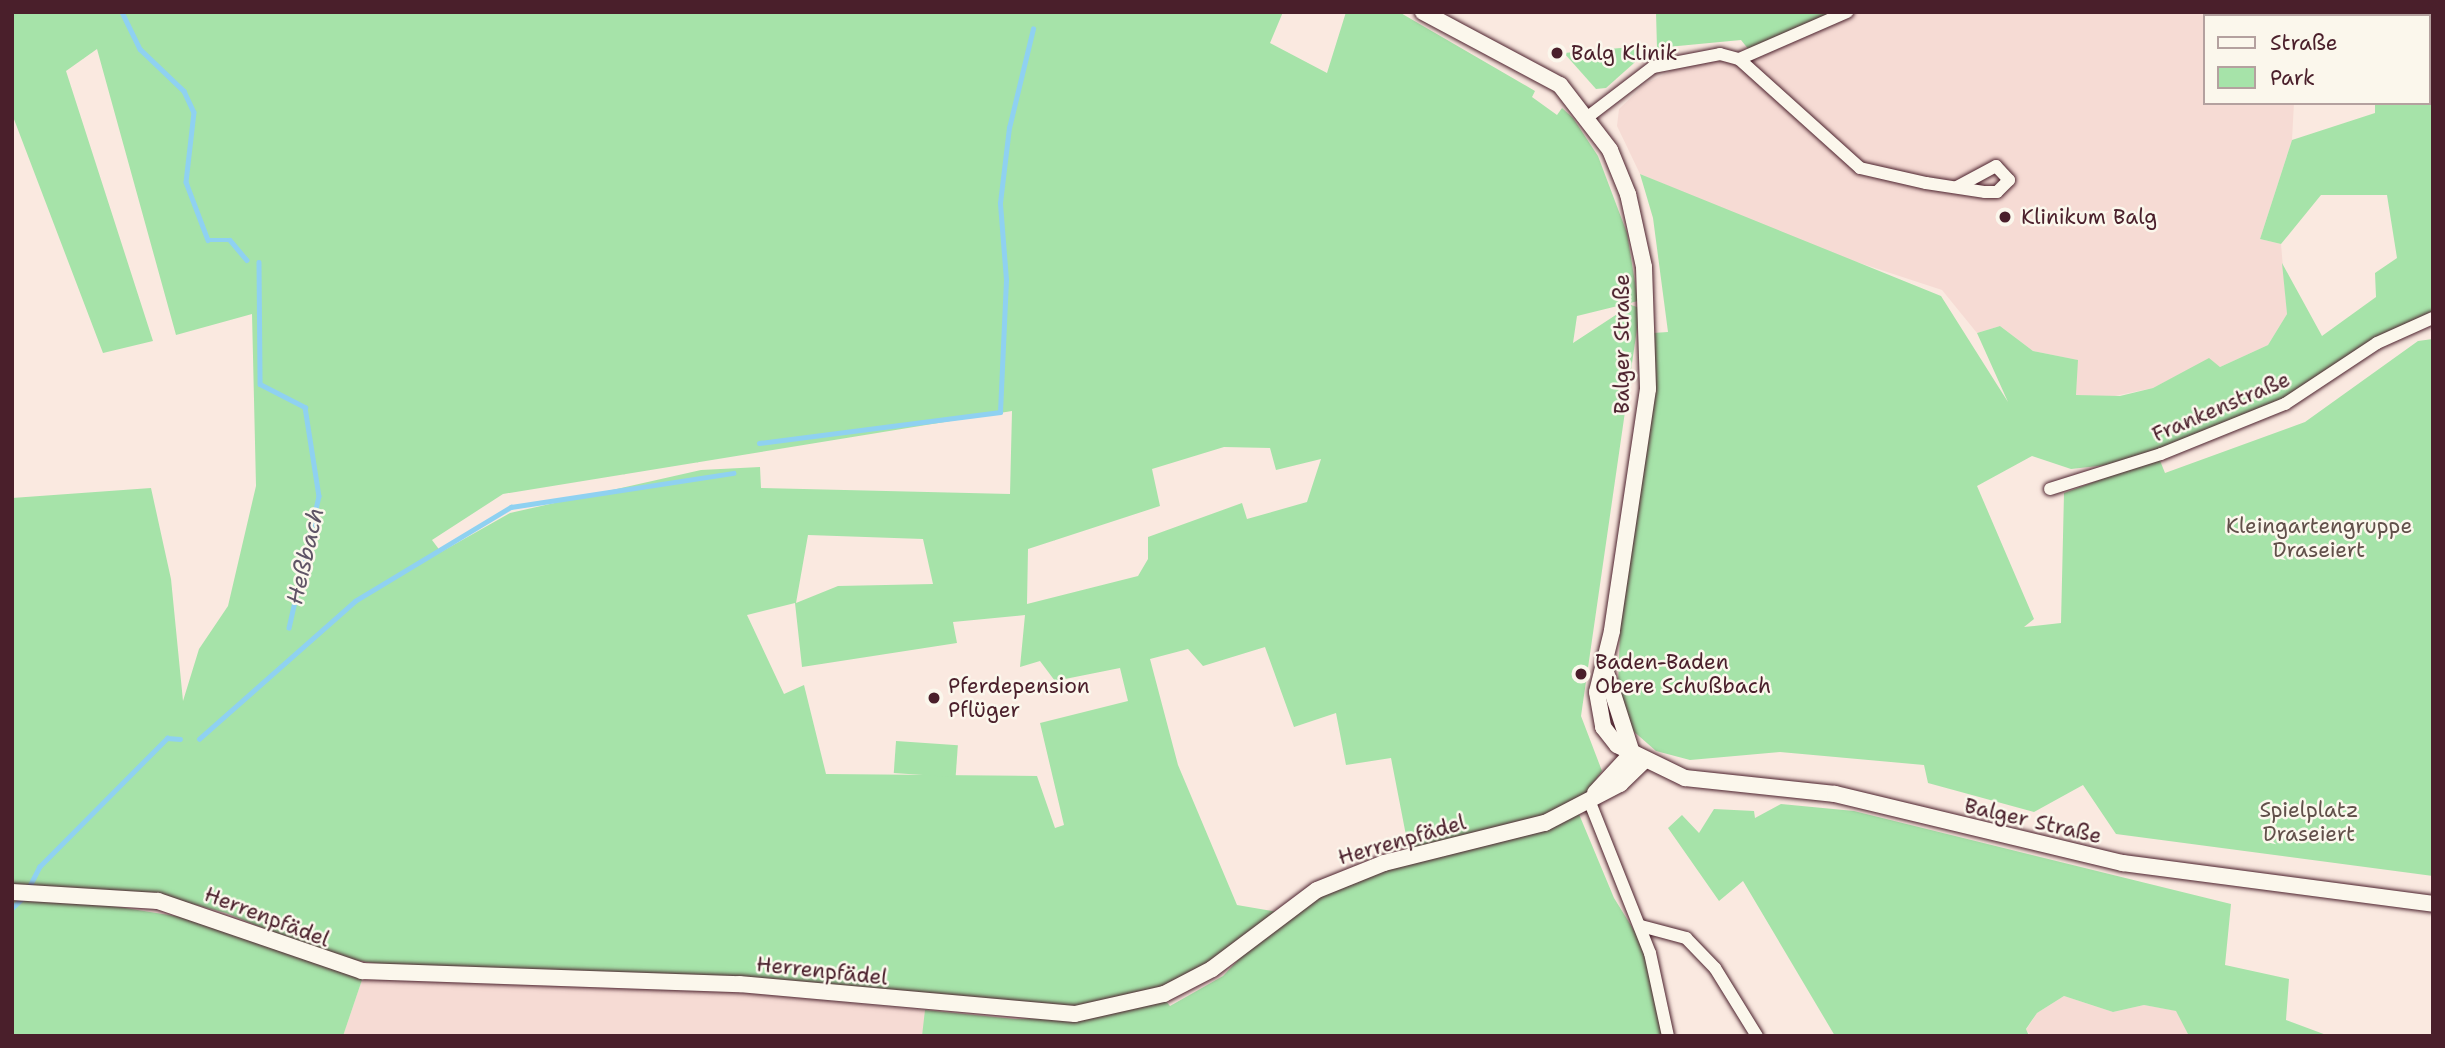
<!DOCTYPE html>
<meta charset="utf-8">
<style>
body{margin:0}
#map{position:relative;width:2445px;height:1048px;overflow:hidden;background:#fae9e0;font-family:"Shantell Sans",sans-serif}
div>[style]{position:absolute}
.built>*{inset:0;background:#f6dbd4}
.green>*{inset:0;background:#a6e3a9;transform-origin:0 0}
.stream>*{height:4.5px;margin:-2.25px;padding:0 2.25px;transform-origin:2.25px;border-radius:2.25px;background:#8fd1f1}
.roads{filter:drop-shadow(0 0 2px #4a1f2b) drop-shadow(0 0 2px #4a1f2b)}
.minor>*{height:12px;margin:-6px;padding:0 6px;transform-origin:6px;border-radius:6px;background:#fbf7ec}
.tertiary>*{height:16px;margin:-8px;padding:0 8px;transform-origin:8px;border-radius:8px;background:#fbf7ec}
.dots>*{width:19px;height:19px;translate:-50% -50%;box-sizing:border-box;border:4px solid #fbf7ec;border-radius:50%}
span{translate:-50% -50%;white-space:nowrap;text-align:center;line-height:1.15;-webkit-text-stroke:5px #fbf7ec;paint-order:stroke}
.poi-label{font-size:21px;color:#4a1f2b}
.left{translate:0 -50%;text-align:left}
.street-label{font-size:21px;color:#4a1f2b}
.park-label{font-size:21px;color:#61504a}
.water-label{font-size:23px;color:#5f5466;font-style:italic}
.frame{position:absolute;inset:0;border:14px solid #4a1f2b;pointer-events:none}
.legend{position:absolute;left:2203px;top:14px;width:228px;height:91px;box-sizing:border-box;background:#fbf7ec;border:2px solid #b4a19f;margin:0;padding:9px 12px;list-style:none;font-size:21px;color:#4a1f2b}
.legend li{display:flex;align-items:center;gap:14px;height:35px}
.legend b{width:35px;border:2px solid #b4a19f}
</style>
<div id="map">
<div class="built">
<i style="clip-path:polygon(1847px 12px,2290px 13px,2205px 16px,2205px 103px,2294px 103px,2292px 140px,2260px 239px,2281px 244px,2287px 314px,2268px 345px,2220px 367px,2209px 359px,2153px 388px,2105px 398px,2076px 395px,2077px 360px,2033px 351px,2000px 326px,1977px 333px,1942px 290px,1817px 249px,1640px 174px,1617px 126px,1619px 109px,1645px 84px,1685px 64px,1749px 50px)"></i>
<i style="clip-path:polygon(363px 977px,741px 992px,927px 1011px,922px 1036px,343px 1036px)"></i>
<i style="clip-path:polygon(2064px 996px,2113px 1012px,2144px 1005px,2177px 1011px,2189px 1036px,2032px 1036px,2026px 1030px,2037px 1013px)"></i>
</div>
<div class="green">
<i style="clip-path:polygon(evenodd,12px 12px,1283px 12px,1270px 43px,1327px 73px,1346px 12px,1399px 12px,1535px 91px,1532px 97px,1557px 115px,1562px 108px,1573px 118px,1598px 156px,1627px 233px,1638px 301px,1577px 316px,1573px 343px,1631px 305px,1640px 308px,1581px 716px,1602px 771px,1576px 807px,1614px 898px,1645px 948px,1663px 1036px,922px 1036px,925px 1010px,1015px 1019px,1100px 1016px,1164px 999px,1170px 1006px,1223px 976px,1278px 918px,1212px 969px,1161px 990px,1086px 1007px,1035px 1008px,394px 966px,333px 957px,226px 913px,159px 895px,12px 885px,12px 498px,151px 488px,171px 579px,183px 701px,199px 649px,228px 606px,256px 486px,252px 314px,176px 335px,97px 49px,66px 71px,153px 341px,103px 353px,12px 114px,12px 12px,1012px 411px,1010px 494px,761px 488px,760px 467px,701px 470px,510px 513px,441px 552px,432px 540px,503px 494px,1012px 411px,12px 12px,1224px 447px,1270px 448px,1276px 470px,1321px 459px,1307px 502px,1247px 519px,1242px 503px,1148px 537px,1148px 559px,1138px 576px,1027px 604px,1028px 549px,1160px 506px,1152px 469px,1224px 447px,12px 12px,808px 535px,923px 539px,933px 584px,838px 586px,796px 603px,808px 535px,12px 12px,795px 603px,802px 667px,957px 643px,953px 622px,1025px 615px,1020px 667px,1040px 661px,1055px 681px,1120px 668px,1128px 701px,1040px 723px,1064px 825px,1055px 828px,1037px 776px,826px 774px,804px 685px,784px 694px,747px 615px,795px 603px,12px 12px,1265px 647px,1294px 727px,1336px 713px,1346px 765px,1391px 758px,1410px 856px,1283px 913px,1237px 905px,1178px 765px,1150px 659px,1188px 649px,1203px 666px,1265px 647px)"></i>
<i style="clip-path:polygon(1656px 12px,1845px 12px,1749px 50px,1741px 40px,1657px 48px)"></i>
<i style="clip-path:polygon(2331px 12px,2433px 12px,2431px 312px,2285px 404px,2116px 464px,2071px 469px,2032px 456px,1977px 486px,2034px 619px,2024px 627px,2061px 623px,2064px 493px,2159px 458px,2165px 473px,2305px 422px,2418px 341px,2433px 339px,2433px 876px,2116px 834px,2083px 785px,2034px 812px,1928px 783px,1924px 765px,1780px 752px,1690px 760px,1656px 751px,1631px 729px,1618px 684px,1621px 608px,1653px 333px,1668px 332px,1653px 218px,1640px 174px,1941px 296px,2008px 402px,1977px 333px,2000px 326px,2033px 351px,2078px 360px,2076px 395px,2120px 396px,2153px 388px,2209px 358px,2220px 367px,2268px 345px,2287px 314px,2282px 263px,2322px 336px,2376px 297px,2375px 273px,2397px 258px,2387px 195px,2321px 195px,2281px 244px,2260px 239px,2292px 140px,2375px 113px,2375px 103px,2429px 103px,2429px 16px)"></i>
<i style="clip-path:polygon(1643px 46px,1643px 55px,1606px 88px,1596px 89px,1564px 53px)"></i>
<i style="left:896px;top:741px;width:62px;height:32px;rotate:4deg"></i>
<i style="clip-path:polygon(1781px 804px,1854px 811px,2231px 904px,2225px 965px,2289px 979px,2286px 1020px,2329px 1036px,2189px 1036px,2176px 1011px,2144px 1005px,2113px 1012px,2064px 996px,2037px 1013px,2026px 1029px,2029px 1036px,1835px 1036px,1743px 881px,1719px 901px,1668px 828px,1682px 815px,1699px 833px,1714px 809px,1754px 811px,1755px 818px)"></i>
<i style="clip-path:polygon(62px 898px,207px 921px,363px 977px,343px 1036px,12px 1036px,12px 899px)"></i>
</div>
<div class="stream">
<i style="left:122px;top:12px;width:41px;rotate:64.1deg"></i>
<i style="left:140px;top:49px;width:61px;rotate:43.7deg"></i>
<i style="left:184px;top:91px;width:23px;rotate:65deg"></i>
<i style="left:194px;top:112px;width:70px;rotate:96.5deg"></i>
<i style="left:186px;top:182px;width:62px;rotate:69.2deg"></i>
<i style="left:208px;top:240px;width:22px"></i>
<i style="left:230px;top:240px;width:26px;rotate:50deg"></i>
<i style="left:259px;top:262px;width:122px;rotate:89.5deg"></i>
<i style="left:260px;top:384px;width:51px;rotate:27.1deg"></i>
<i style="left:305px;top:407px;width:90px;rotate:81.1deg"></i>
<i style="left:319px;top:496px;width:135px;rotate:102.8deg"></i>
<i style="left:759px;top:443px;width:243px;rotate:-7.3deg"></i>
<i style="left:1000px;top:412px;width:132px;rotate:-87.4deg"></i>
<i style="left:1006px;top:280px;width:77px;rotate:-94.5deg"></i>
<i style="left:1000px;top:203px;width:76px;rotate:-83.2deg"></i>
<i style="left:1009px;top:128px;width:102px;rotate:-76.4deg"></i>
<i style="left:199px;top:739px;width:208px;rotate:-41.5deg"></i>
<i style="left:355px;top:601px;width:182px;rotate:-31.1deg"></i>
<i style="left:511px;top:507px;width:225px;rotate:-8.7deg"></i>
<i style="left:28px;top:889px;width:25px;rotate:-63deg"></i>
<i style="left:39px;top:867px;width:182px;rotate:-45.2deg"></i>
<i style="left:167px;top:738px;width:13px;rotate:4deg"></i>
<i style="left:12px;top:908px;width:16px;rotate:-43deg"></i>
</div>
<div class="roads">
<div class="minor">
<i style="left:1739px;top:59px;width:118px;rotate:-23.5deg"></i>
<i style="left:1589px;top:116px;width:81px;rotate:-37.4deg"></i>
<i style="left:1653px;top:67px;width:68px;rotate:-11deg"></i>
<i style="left:1720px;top:54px;width:20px;rotate:15deg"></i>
<i style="left:1739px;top:59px;width:163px;rotate:42deg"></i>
<i style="left:1860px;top:168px;width:68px;rotate:12.8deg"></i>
<i style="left:1926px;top:183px;width:60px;rotate:8.7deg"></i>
<i style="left:1985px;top:192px;width:12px"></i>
<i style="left:1997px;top:192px;width:17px;rotate:-45deg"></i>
<i style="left:2009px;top:180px;width:19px;rotate:-133deg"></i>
<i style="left:1996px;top:166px;width:44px;rotate:151.7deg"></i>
<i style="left:2050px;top:489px;width:116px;rotate:-17.5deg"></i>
<i style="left:2161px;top:454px;width:134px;rotate:-22deg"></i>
<i style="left:2285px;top:404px;width:110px;rotate:-33.5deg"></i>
<i style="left:2377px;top:343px;width:61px;rotate:-24.1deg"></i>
<i style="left:1589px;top:800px;width:165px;rotate:68.3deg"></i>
<i style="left:1650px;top:953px;width:85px;rotate:77.8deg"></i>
<i style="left:1641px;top:926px;width:47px;rotate:14.9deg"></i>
<i style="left:1686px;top:938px;width:42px;rotate:46deg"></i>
<i style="left:1715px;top:968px;width:80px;rotate:58.3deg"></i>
</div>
<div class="tertiary">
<i style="left:1423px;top:12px;width:155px;rotate:28.1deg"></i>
<i style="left:1560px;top:85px;width:82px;rotate:52.4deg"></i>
<i style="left:1610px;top:150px;width:48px;rotate:67.8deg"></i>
<i style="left:1628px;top:194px;width:75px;rotate:77.6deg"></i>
<i style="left:1644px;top:267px;width:122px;rotate:88.1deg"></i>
<i style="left:1648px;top:389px;width:245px;rotate:98.5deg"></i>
<i style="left:1612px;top:631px;width:63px;rotate:103.8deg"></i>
<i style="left:1597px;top:692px;width:36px;rotate:80deg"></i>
<i style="left:1603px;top:727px;width:23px;rotate:52deg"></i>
<i style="left:1617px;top:745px;width:76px;rotate:25.9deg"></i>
<i style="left:1685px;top:778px;width:151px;rotate:6.1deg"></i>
<i style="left:1835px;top:794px;width:296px;rotate:13.5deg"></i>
<i style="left:2123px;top:863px;width:313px;rotate:7.5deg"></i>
<i style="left:1605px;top:669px;width:88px;rotate:72.2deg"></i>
<i style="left:1595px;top:793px;width:54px;rotate:-47.2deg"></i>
<i style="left:12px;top:892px;width:146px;rotate:3.5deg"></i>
<i style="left:158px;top:901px;width:216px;rotate:18.9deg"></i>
<i style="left:362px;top:971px;width:377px;rotate:2deg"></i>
<i style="left:739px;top:984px;width:337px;rotate:5.1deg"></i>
<i style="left:1075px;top:1014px;width:91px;rotate:-12.7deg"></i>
<i style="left:1164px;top:994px;width:54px;rotate:-27.5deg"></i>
<i style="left:1212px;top:969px;width:131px;rotate:-37deg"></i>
<i style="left:1317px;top:890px;width:72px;rotate:-21.9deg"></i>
<i style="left:1384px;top:863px;width:166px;rotate:-14deg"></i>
<i style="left:1545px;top:823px;width:85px;rotate:-27.5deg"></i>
<i style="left:1620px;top:784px;width:32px;rotate:-44deg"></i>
</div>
</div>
<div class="dots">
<i style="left:1557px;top:53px;background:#4a1f2b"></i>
<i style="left:2005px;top:217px;background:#4a1f2b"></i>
<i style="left:1581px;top:674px;background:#4a1f2b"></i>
<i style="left:934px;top:698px;background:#4a1f2b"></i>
</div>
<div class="poi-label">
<span class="left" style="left:1571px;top:53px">Balg Klinik</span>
<span class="left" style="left:2021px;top:217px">Klinikum Balg</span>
<span class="left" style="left:1595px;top:674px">Baden-Baden<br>Obere Schußbach</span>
<span class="left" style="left:948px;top:698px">Pferdepension<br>Pflüger</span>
</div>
<div class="street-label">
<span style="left:1622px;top:344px;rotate:-90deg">Balger Straße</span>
<span style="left:2221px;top:407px;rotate:-23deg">Frankenstraße</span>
<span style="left:2033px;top:821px;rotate:13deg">Balger Straße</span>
<span style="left:1402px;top:840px;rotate:-16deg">Herrenpfädel</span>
<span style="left:267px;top:917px;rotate:21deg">Herrenpfädel</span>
<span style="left:822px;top:971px;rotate:6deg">Herrenpfädel</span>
</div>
<div class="park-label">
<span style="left:2319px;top:538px">Kleingartengruppe<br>Draseiert</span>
<span style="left:2309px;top:822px">Spielplatz<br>Draseiert</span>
</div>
<div class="water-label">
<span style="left:305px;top:556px;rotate:-77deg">Heßbach</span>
</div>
<div class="frame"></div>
<ul class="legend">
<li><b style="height:9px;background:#fbf7ec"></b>Straße</li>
<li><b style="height:19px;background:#a6e3a9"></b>Park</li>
</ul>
</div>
